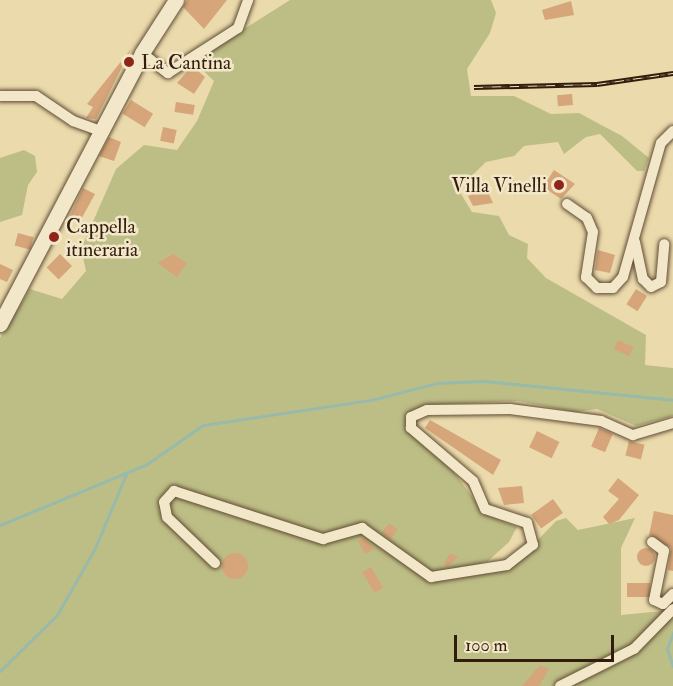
<!DOCTYPE html>
<style>
body{margin:0}
#map{position:relative;width:673px;height:686px;overflow:hidden;background:#ebdaac;font-family:"IM FELL Double Pica",serif}
div>[style]{position:absolute}
.green>*{inset:0;background:#bdbe86}
.stream>*{height:3px;margin:-1.5px;padding:0 1.5px;transform-origin:1.5px;border-radius:1.5px;background:#98baab}
.building>*{inset:0;background:#d6a579;transform-origin:0 0}
.round{border-radius:50%}
.roads{filter:drop-shadow(0 0 2px #604c34) drop-shadow(0 0 2px #604c34)}
.street>*{height:10px;margin:-5px;padding:0 5px;transform-origin:5px;border-radius:5px;background:#f2e7c9}
.secondary>*{height:15px;margin:-7.5px;padding:0 7.5px;transform-origin:7.5px;border-radius:7.5px;background:#f2e7c9}
.rail>*{height:5px;margin-top:-2.5px;transform-origin:0;background:repeating-linear-gradient(90deg,#f2e7c9 0 9px,#321d0c 0 18px);box-sizing:border-box;border-block:2px solid #321d0c}
.dots>*{width:16px;height:16px;translate:-50% -50%;box-sizing:border-box;border:3px solid #f2e7c9;border-radius:50%}
span{translate:-50% -50%;white-space:nowrap;text-align:center;line-height:1.15;-webkit-text-stroke:5px #f2e7c9;paint-order:stroke}
.poi-label{font-size:20px;color:#321d0c}
.left{translate:0 -50%;text-align:left}
.right{translate:-100% -50%;text-align:right}
.scale{position:absolute;left:454px;top:635px;width:160px;height:27px;box-sizing:border-box;border:3px solid #321d0c;border-top:0;padding-left:8px;font-size:18px;line-height:21px;white-space:nowrap;color:#321d0c;-webkit-text-stroke:4px #f2e7c9;paint-order:stroke}
</style>
<div id="map">
<div class="green">
<i style="clip-path:polygon(290px 0,491px 0,496px 13px,490px 33px,467px 69px,471px 96px,514px 96px,551px 114px,579px 113px,622px 136px,649px 158px,644px 171px,637px 171px,600px 134px,586px 137px,564px 154px,558px 142px,524px 146px,514px 156px,486px 162px,458px 189px,472px 212px,499px 216px,509px 235px,528px 244px,527px 258px,546px 278px,646px 335px,645px 365px,673px 368px,673px 416px,636px 426px,597px 409px,575px 412px,518px 401px,425px 405px,405px 424px,450px 467px,485px 514px,517px 527px,509px 542px,488px 561px,468px 567px,462px 577px,497px 566px,535px 543px,556px 521px,566px 518px,578px 530px,635px 518px,621px 548px,621px 615px,673px 610px,673px 686px,0 686px,0 338px,30px 289px,62px 299px,86px 271px,81px 249px,116px 169px,144px 145px,177px 150px,197px 121px,214px 81px,193px 61px)"></i>
<i style="clip-path:polygon(24px 150px,35px 156px,37px 172px,28px 185px,22px 215px,0 222px,0 158px)"></i>
</div>
<div class="stream">
<i style="left:0;top:525px;width:159px;rotate:-22.5deg"></i>
<i style="left:147px;top:464px;width:68px;rotate:-34.9deg"></i>
<i style="left:203px;top:425px;width:170px;rotate:-8.5deg"></i>
<i style="left:371px;top:400px;width:68px;rotate:-14.4deg"></i>
<i style="left:437px;top:383px;width:47px;rotate:-2.4deg"></i>
<i style="left:484px;top:381px;width:190px;rotate:5.7deg"></i>
<i style="left:673px;top:633px;width:17px;rotate:111deg"></i>
<i style="left:667px;top:649px;width:18px;rotate:71deg"></i>
<i style="left:0;top:671px;width:80px;rotate:-44.5deg"></i>
<i style="left:57px;top:615px;width:77px;rotate:-60.4deg"></i>
<i style="left:95px;top:548px;width:82px;rotate:-67.2deg"></i>
</div>
<div class="building">
<i style="clip-path:polygon(227px 0,204px 29px,183px 7px,187px 0)"></i>
<i style="clip-path:polygon(571px 1px,574px 15px,545px 20px,542px 10px)"></i>
<i style="clip-path:polygon(131px 49px,96px 119px,86px 118px,93px 107px,87px 104px)"></i>
<i style="clip-path:polygon(192px 66px,205px 77px,194px 94px,177px 83px)"></i>
<i style="left:572px;top:94px;width:11px;height:15px;rotate:85deg"></i>
<i style="left:131px;top:100px;width:26px;height:16px;rotate:32deg"></i>
<i style="left:176px;top:102px;width:19px;height:10px;rotate:9deg"></i>
<i style="left:163px;top:127px;width:14px;height:14px;rotate:12deg"></i>
<i style="clip-path:polygon(109px 137px,121px 142px,114px 161px,99px 156px)"></i>
<i style="clip-path:polygon(554px 170px,575px 184px,561px 199px,543px 187px)"></i>
<i style="clip-path:polygon(513px 180px,522px 186px,515px 195px,507px 190px)"></i>
<i style="clip-path:polygon(83px 188px,95px 194px,79px 223px,69px 218px)"></i>
<i style="clip-path:polygon(486px 188px,493px 203px,473px 206px,468px 196px)"></i>
<i style="left:18px;top:233px;width:16px;height:13px;rotate:15deg"></i>
<i style="clip-path:polygon(598px 250px,615px 255px,610px 273px,595px 270px)"></i>
<i style="left:60px;top:254px;width:17px;height:19px;rotate:45deg"></i>
<i style="clip-path:polygon(173px 254px,187px 263px,177px 277px,158px 263px)"></i>
<i style="clip-path:polygon(0 264px,13px 270px,7px 282px,0 279px)"></i>
<i style="left:636px;top:289px;width:13px;height:18px;rotate:32deg"></i>
<i style="left:618px;top:340px;width:17px;height:10px;rotate:25deg"></i>
<i style="clip-path:polygon(430px 420px,501px 460px,493px 475px,425px 428px)"></i>
<i style="left:599px;top:428px;width:15px;height:20px;rotate:23deg"></i>
<i style="left:537px;top:431px;width:25px;height:18px;rotate:26deg"></i>
<i style="left:629px;top:441px;width:16px;height:15px;rotate:14deg"></i>
<i style="clip-path:polygon(618px 478px,639px 495px,619px 520px,609px 524px,603px 517px,619px 499px,608px 491px)"></i>
<i style="clip-path:polygon(522px 486px,524px 503px,504px 505px,498px 488px)"></i>
<i style="left:553px;top:499px;width:17px;height:27px;rotate:54deg"></i>
<i style="clip-path:polygon(654px 511px,673px 515px,673px 571px,668px 570px,671px 548px,649px 535px)"></i>
<i style="left:389px;top:523px;width:11px;height:12px;rotate:38deg"></i>
<i style="clip-path:polygon(364px 538px,374px 549px,365px 554px,358px 541px)"></i>
<i class="round" style="left:637px;top:548px;width:18px;height:18px"></i>
<i style="clip-path:polygon(450px 553px,458px 557px,448px 567px,444px 564px)"></i>
<i class="round" style="left:222px;top:553px;width:26px;height:26px"></i>
<i style="left:371px;top:567px;width:24px;height:10px;rotate:60deg"></i>
<i style="left:627px;top:583px;width:23px;height:14px"></i>
<i style="clip-path:polygon(540px 665px,549px 669px,539px 686px,522px 686px)"></i>
</div>
<div class="roads">
<div class="street">
<i style="left:142px;top:53px;width:33px;rotate:38deg"></i>
<i style="left:168px;top:73px;width:83px;rotate:-32.7deg"></i>
<i style="left:238px;top:28px;width:30px;rotate:-70deg"></i>
<i style="left:0;top:96px;width:36px"></i>
<i style="left:36px;top:96px;width:45px;rotate:34deg"></i>
<i style="left:73px;top:121px;width:33px;rotate:20deg"></i>
<i style="left:567px;top:204px;width:24px;rotate:35deg"></i>
<i style="left:587px;top:218px;width:15px;rotate:67deg"></i>
<i style="left:593px;top:232px;width:46px;rotate:98.8deg"></i>
<i style="left:586px;top:277px;width:16px;rotate:45deg"></i>
<i style="left:597px;top:288px;width:16px"></i>
<i style="left:613px;top:288px;width:15px;rotate:-48deg"></i>
<i style="left:623px;top:277px;width:139px;rotate:-74.2deg"></i>
<i style="left:661px;top:143px;width:17px;rotate:-45deg"></i>
<i style="left:635px;top:242px;width:38px;rotate:78deg"></i>
<i style="left:643px;top:279px;width:11px;rotate:45deg"></i>
<i style="left:651px;top:287px;width:11px;rotate:-27deg"></i>
<i style="left:661px;top:282px;width:38px;rotate:-85deg"></i>
<i style="left:652px;top:542px;width:15px;rotate:37deg"></i>
<i style="left:664px;top:551px;width:50px;rotate:101.5deg"></i>
<i style="left:654px;top:600px;width:10px;rotate:24deg"></i>
<i style="left:663px;top:604px;width:14px;rotate:-45deg"></i>
<i style="left:215px;top:563px;width:66px;rotate:-136.2deg"></i>
<i style="left:167px;top:517px;width:15px;rotate:-101deg"></i>
<i style="left:164px;top:502px;width:15px;rotate:-48deg"></i>
<i style="left:174px;top:491px;width:157px;rotate:17.9deg"></i>
<i style="left:323px;top:539px;width:41px;rotate:-15.8deg"></i>
<i style="left:362px;top:528px;width:85px;rotate:35.4deg"></i>
<i style="left:431px;top:577px;width:77px;rotate:-9deg"></i>
<i style="left:507px;top:565px;width:33px;rotate:-38deg"></i>
<i style="left:533px;top:545px;width:23px;rotate:-105deg"></i>
<i style="left:527px;top:523px;width:44px;rotate:-161.6deg"></i>
<i style="left:485px;top:509px;width:30px;rotate:-113deg"></i>
<i style="left:473px;top:481px;width:82px;rotate:-139.5deg"></i>
<i style="left:411px;top:428px;width:11px;rotate:-90deg"></i>
<i style="left:411px;top:417px;width:17px;rotate:-24deg"></i>
<i style="left:427px;top:410px;width:83px;rotate:-0.7deg"></i>
<i style="left:510px;top:409px;width:92px;rotate:7.5deg"></i>
<i style="left:601px;top:421px;width:35px;rotate:24deg"></i>
<i style="left:633px;top:435px;width:42px;rotate:-16.7deg"></i>
<i style="left:560px;top:686px;width:83px;rotate:-26.6deg"></i>
<i style="left:634px;top:649px;width:56px;rotate:-45.7deg"></i>
</div>
<div class="secondary">
<i style="left:0;top:324px;width:306px;rotate:-62.3deg"></i>
<i style="left:142px;top:53px;width:63px;rotate:-57.3deg"></i>
</div>
</div>
<div class="rail">
<i style="left:474px;top:87px;width:123px;rotate:-1.4deg"></i>
<i style="left:597px;top:84px;width:77px;rotate:-8.2deg"></i>
</div>
<div class="dots">
<i style="left:129px;top:62px;background:#8f2418"></i>
<i style="left:559px;top:185px;background:#8f2418"></i>
<i style="left:54px;top:237px;background:#8f2418"></i>
</div>
<div class="poi-label">
<span class="left" style="left:141px;top:62px">La Cantina</span>
<span class="right" style="left:547px;top:185px">Villa Vinelli</span>
<span class="left" style="left:66px;top:238px">Cappella<br>itineraria</span>
</div>
<div class="scale">100 m</div>
</div>
